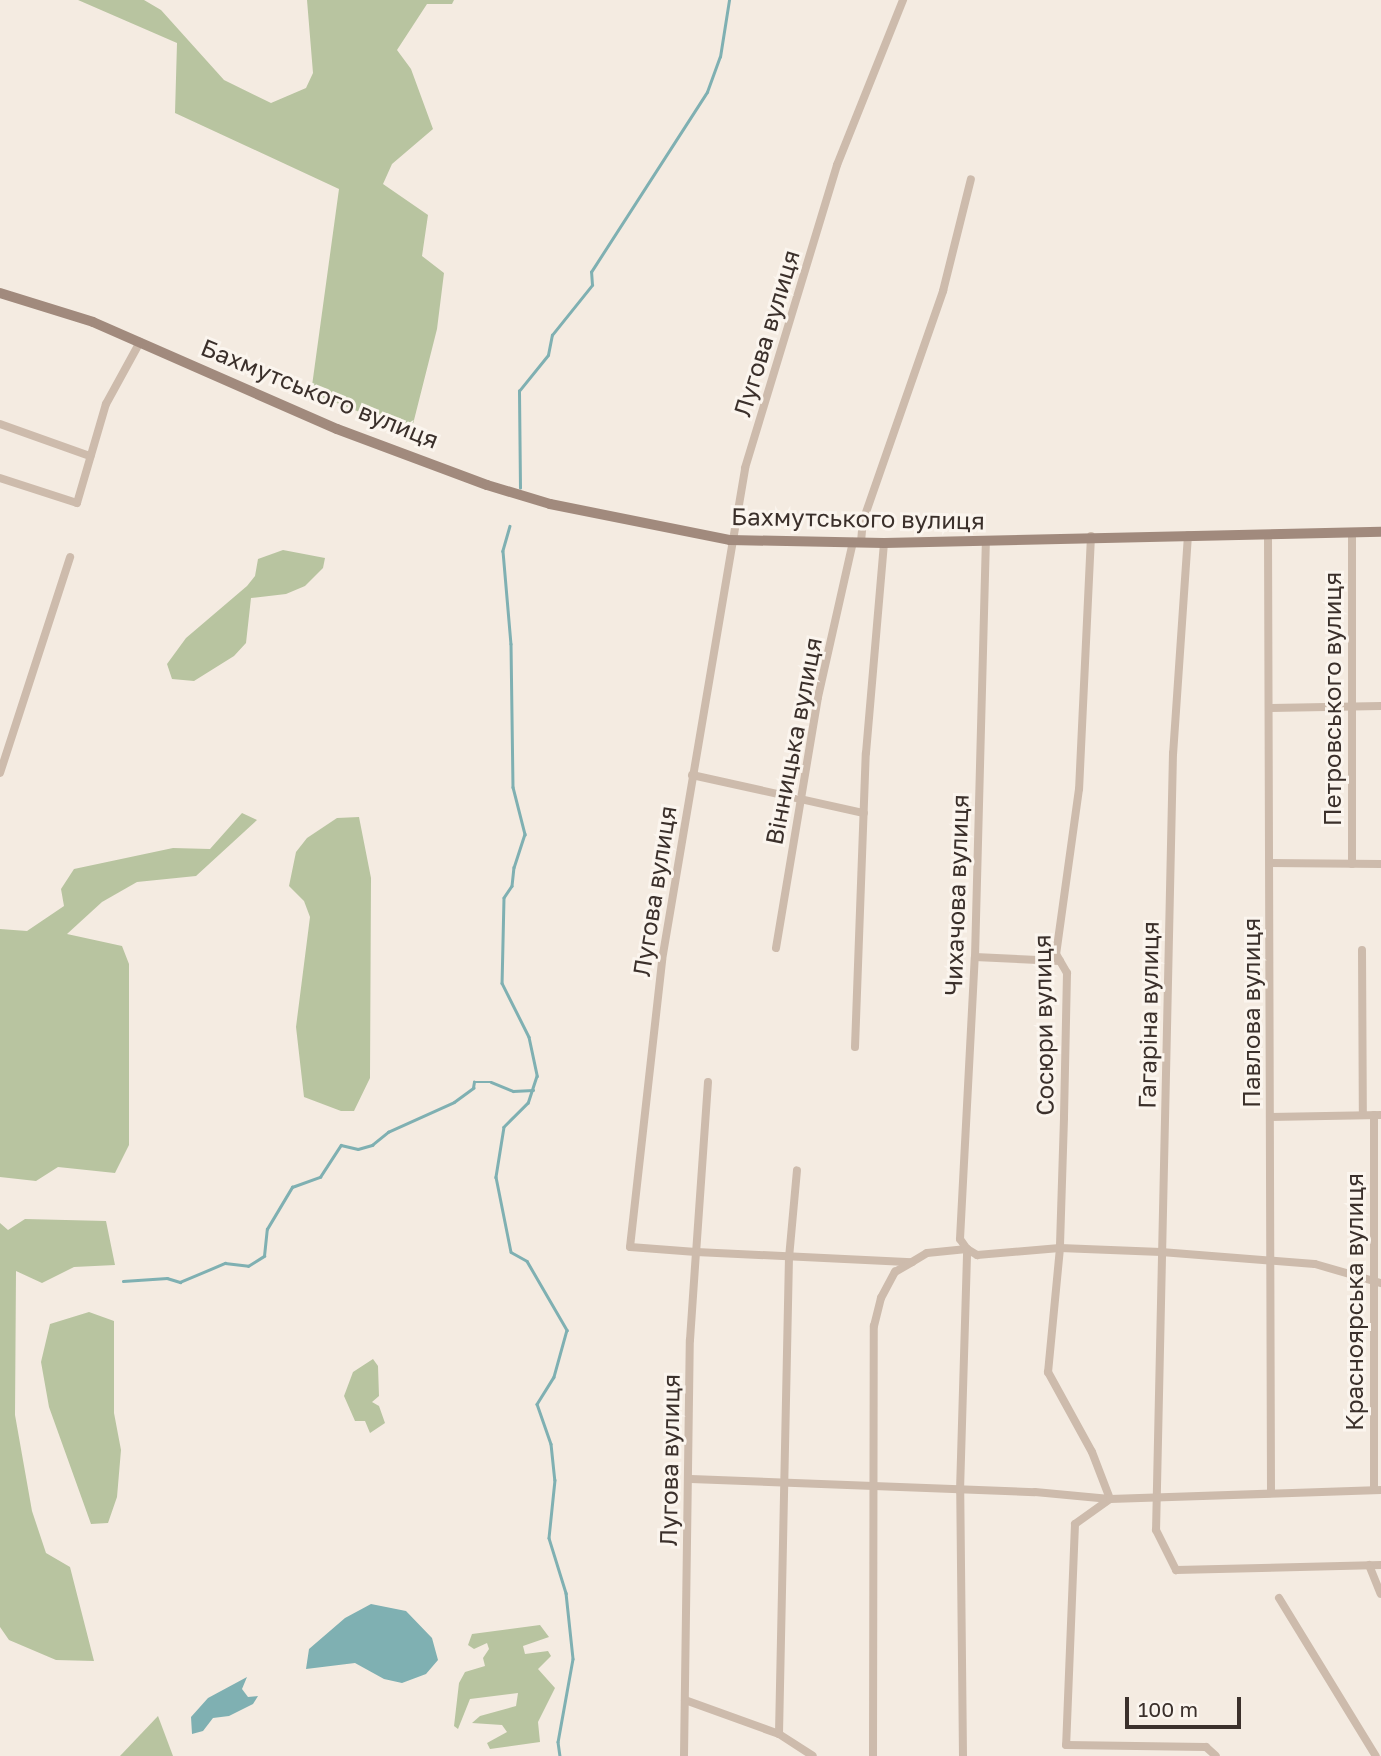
<!DOCTYPE html>
<meta charset="utf-8">
<style>
body{margin:0}
#map{position:relative;width:1381px;height:1756px;overflow:hidden;background:#f4ebe1;font-family:"Golos Text",sans-serif}
div>[style]{position:absolute}
.green>*{inset:0;background:#b8c4a0}
.water>*{inset:0;background:#7fb0b2}
.stream>*{height:2.5px;margin:-1.25px;padding:0 1.25px;transform-origin:1.25px;border-radius:1.25px;background:#7fb0b2}
.minor>*{height:8px;margin:-4px;padding:0 4px;transform-origin:4px;border-radius:4px;background:#cdbbac}
.secondary>*{height:10px;margin:-5px;padding:0 5px;transform-origin:5px;border-radius:5px;background:#a18a7d}
span{translate:-50% -50%;white-space:nowrap;text-align:center;line-height:1.15;-webkit-text-stroke:6px #fbf5ee;paint-order:stroke}
.street-label{font-size:24px;color:#3b302b}
.scale{position:absolute;left:1125px;top:1697px;width:116px;height:32px;box-sizing:border-box;border:4px solid #3b302b;border-top:0;padding-left:9px;font-size:21px;line-height:24px;white-space:nowrap;color:#3b302b;-webkit-text-stroke:5px #fbf5ee;paint-order:stroke}
</style>
<div id="map">
<div class="green">
<i style="clip-path:polygon(78px 0,144px 0,161px 10px,224px 80px,271px 103px,306px 88px,313px 73px,307px 0,454px 0,452px 4px,427px 4px,397px 50px,411px 69px,433px 129px,392px 164px,383px 184px,428px 215px,422px 256px,444px 273px,437px 329px,411px 432px,311px 393px,339px 189px,175px 113px,177px 43px)"></i>
<i style="clip-path:polygon(283px 550px,325px 558px,323px 568px,305px 586px,286px 594px,251px 598px,246px 643px,234px 656px,194px 681px,172px 679px,167px 664px,186px 638px,247px 586px,255px 576px,258px 559px)"></i>
<i style="clip-path:polygon(242px 813px,257px 820px,196px 876px,137px 882px,102px 902px,67px 934px,122px 946px,129px 964px,129px 1145px,115px 1173px,58px 1167px,36px 1181px,0 1177px,0 929px,27px 931px,64px 906px,61px 889px,74px 869px,173px 848px,210px 849px)"></i>
<i style="clip-path:polygon(359px 817px,371px 878px,370px 1078px,354px 1111px,341px 1111px,304px 1097px,296px 1027px,310px 917px,304px 901px,289px 886px,296px 852px,307px 838px,337px 818px)"></i>
<i style="clip-path:polygon(25px 1219px,106px 1221px,115px 1265px,74px 1267px,42px 1283px,16px 1271px,15px 1415px,32px 1511px,46px 1553px,70px 1567px,94px 1661px,56px 1660px,9px 1640px,0 1627px,0 1223px,8px 1230px)"></i>
<i style="clip-path:polygon(89px 1312px,114px 1321px,114px 1413px,121px 1450px,117px 1497px,108px 1523px,91px 1524px,49px 1407px,41px 1362px,50px 1324px)"></i>
<i style="clip-path:polygon(373px 1359px,378px 1366px,379px 1396px,372px 1402px,379px 1406px,385px 1423px,370px 1433px,365px 1421px,355px 1421px,344px 1396px,353px 1372px)"></i>
<i style="clip-path:polygon(540px 1625px,549px 1637px,523px 1646px,525px 1654px,548px 1651px,551px 1656px,538px 1669px,555px 1688px,538px 1722px,540px 1742px,490px 1749px,487px 1743px,507px 1732px,502px 1725px,472px 1723px,480px 1716px,516px 1706px,518px 1693px,470px 1699px,458px 1729px,454px 1726px,459px 1683px,465px 1672px,485px 1666px,483px 1658px,489px 1649px,487px 1643px,474px 1649px,468px 1645px,472px 1634px)"></i>
<i style="clip-path:polygon(158px 1716px,173px 1756px,120px 1756px)"></i>
</div>
<div class="water">
<i style="clip-path:polygon(371px 1604px,406px 1611px,432px 1638px,438px 1660px,426px 1674px,402px 1683px,384px 1679px,355px 1663px,306px 1669px,309px 1649px,345px 1618px)"></i>
<i style="clip-path:polygon(247px 1677px,242px 1689px,248px 1697px,258px 1696px,253px 1704px,229px 1716px,213px 1718px,203px 1731px,192px 1734px,191px 1717px,208px 1698px)"></i>
</div>
<div class="stream">
<i style="left:520px;top:488px;width:97px;rotate:-90.6deg"></i>
<i style="left:519px;top:391px;width:46px;rotate:-51.1deg"></i>
<i style="left:548px;top:355px;width:20px;rotate:-79deg"></i>
<i style="left:552px;top:335px;width:64px;rotate:-51.3deg"></i>
<i style="left:592px;top:285px;width:13px;rotate:-94deg"></i>
<i style="left:591px;top:272px;width:214px;rotate:-57.2deg"></i>
<i style="left:707px;top:92px;width:37px;rotate:-70deg"></i>
<i style="left:720px;top:57px;width:58px;rotate:-81deg"></i>
<i style="left:510px;top:526px;width:26px;rotate:106deg"></i>
<i style="left:503px;top:551px;width:93px;rotate:85.1deg"></i>
<i style="left:511px;top:644px;width:143px;rotate:89.2deg"></i>
<i style="left:513px;top:787px;width:49px;rotate:75.7deg"></i>
<i style="left:525px;top:834px;width:35px;rotate:108deg"></i>
<i style="left:514px;top:867px;width:19px;rotate:96deg"></i>
<i style="left:512px;top:886px;width:14px;rotate:124deg"></i>
<i style="left:504px;top:898px;width:85px;rotate:91.3deg"></i>
<i style="left:502px;top:983px;width:60px;rotate:63.4deg"></i>
<i style="left:529px;top:1037px;width:40px;rotate:78deg"></i>
<i style="left:537px;top:1076px;width:28px;rotate:108deg"></i>
<i style="left:528px;top:1103px;width:34px;rotate:135deg"></i>
<i style="left:504px;top:1127px;width:51px;rotate:99.1deg"></i>
<i style="left:496px;top:1177px;width:76px;rotate:78.7deg"></i>
<i style="left:511px;top:1252px;width:18px;rotate:29deg"></i>
<i style="left:527px;top:1261px;width:80px;rotate:59.9deg"></i>
<i style="left:567px;top:1330px;width:49px;rotate:105.5deg"></i>
<i style="left:554px;top:1377px;width:32px;rotate:122deg"></i>
<i style="left:537px;top:1404px;width:42px;rotate:70.7deg"></i>
<i style="left:551px;top:1444px;width:36px;rotate:84deg"></i>
<i style="left:555px;top:1480px;width:58px;rotate:95.9deg"></i>
<i style="left:549px;top:1538px;width:58px;rotate:72.8deg"></i>
<i style="left:566px;top:1593px;width:66px;rotate:83.9deg"></i>
<i style="left:573px;top:1659px;width:84px;rotate:100.2deg"></i>
<i style="left:558px;top:1742px;width:14px;rotate:82deg"></i>
<i style="left:123px;top:1281px;width:44px;rotate:-3.9deg"></i>
<i style="left:167px;top:1278px;width:14px;rotate:17deg"></i>
<i style="left:180px;top:1282px;width:49px;rotate:-22.9deg"></i>
<i style="left:225px;top:1263px;width:23px;rotate:7deg"></i>
<i style="left:248px;top:1266px;width:19px;rotate:-32deg"></i>
<i style="left:264px;top:1256px;width:27px;rotate:-84deg"></i>
<i style="left:267px;top:1229px;width:49px;rotate:-59.2deg"></i>
<i style="left:292px;top:1187px;width:30px;rotate:-20deg"></i>
<i style="left:320px;top:1177px;width:38px;rotate:-57deg"></i>
<i style="left:341px;top:1145px;width:17px;rotate:13deg"></i>
<i style="left:358px;top:1149px;width:15px;rotate:-16deg"></i>
<i style="left:372px;top:1145px;width:21px;rotate:-39deg"></i>
<i style="left:388px;top:1132px;width:72px;rotate:-24.4deg"></i>
<i style="left:454px;top:1102px;width:24px;rotate:-36deg"></i>
<i style="left:473px;top:1088px;width:6px;rotate:-81deg"></i>
<i style="left:474px;top:1082px;width:17px"></i>
<i style="left:491px;top:1082px;width:24px;rotate:22deg"></i>
<i style="left:513px;top:1091px;width:20px;rotate:-3deg"></i>
</div>
<div class="minor">
<i style="left:0;top:424px;width:96px;rotate:19.6deg"></i>
<i style="left:0;top:478px;width:81px;rotate:18deg"></i>
<i style="left:77px;top:503px;width:103px;rotate:-73.7deg"></i>
<i style="left:106px;top:404px;width:71px;rotate:-61.3deg"></i>
<i style="left:1188px;top:535px;width:219px;rotate:93.9deg"></i>
<i style="left:1173px;top:753px;width:777px;rotate:91.25deg"></i>
<i style="left:1156px;top:1530px;width:45px;rotate:63.4deg"></i>
<i style="left:1176px;top:1570px;width:205px;rotate:-1.4deg"></i>
<i style="left:1268px;top:535px;width:956px;rotate:89.82deg"></i>
<i style="left:1091px;top:536px;width:253px;rotate:92.7deg"></i>
<i style="left:1079px;top:789px;width:167px;rotate:97.9deg"></i>
<i style="left:1056px;top:954px;width:22px;rotate:60deg"></i>
<i style="left:1067px;top:973px;width:145px;rotate:91.2deg"></i>
<i style="left:1064px;top:1118px;width:130px;rotate:91.8deg"></i>
<i style="left:1060px;top:1248px;width:125px;rotate:95.5deg"></i>
<i style="left:1048px;top:1372px;width:91px;rotate:61.2deg"></i>
<i style="left:1092px;top:1452px;width:50px;rotate:69deg"></i>
<i style="left:1110px;top:1499px;width:43px;rotate:144.5deg"></i>
<i style="left:1075px;top:1524px;width:221px;rotate:92.3deg"></i>
<i style="left:1066px;top:1745px;width:140px;rotate:0.8deg"></i>
<i style="left:1206px;top:1747px;width:13px;rotate:42deg"></i>
<i style="left:861px;top:542px;width:21px;rotate:-85deg"></i>
<i style="left:863px;top:521px;width:244px;rotate:-70.8deg"></i>
<i style="left:943px;top:291px;width:115px;rotate:-76deg"></i>
<i style="left:1271px;top:708px;width:110px;rotate:-1deg"></i>
<i style="left:0;top:773px;width:227px;rotate:-72deg"></i>
<i style="left:692px;top:775px;width:176px;rotate:12.5deg"></i>
<i style="left:1270px;top:863px;width:111px;rotate:0.5deg"></i>
<i style="left:1352px;top:864px;width:331px;rotate:-90deg"></i>
<i style="left:776px;top:948px;width:254px;rotate:-80.5deg"></i>
<i style="left:818px;top:697px;width:159px;rotate:-77.3deg"></i>
<i style="left:1362px;top:950px;width:164px;rotate:89.7deg"></i>
<i style="left:975px;top:957px;width:85px;rotate:2.7deg"></i>
<i style="left:855px;top:1047px;width:294px;rotate:-87.9deg"></i>
<i style="left:866px;top:753px;width:211px;rotate:-85.1deg"></i>
<i style="left:708px;top:1082px;width:170px;rotate:94deg"></i>
<i style="left:696px;top:1252px;width:216px;rotate:2.7deg"></i>
<i style="left:912px;top:1262px;width:17px;rotate:-31deg"></i>
<i style="left:927px;top:1253px;width:40px;rotate:-5.7deg"></i>
<i style="left:967px;top:1249px;width:12px;rotate:31deg"></i>
<i style="left:977px;top:1255px;width:83px;rotate:-4.8deg"></i>
<i style="left:1060px;top:1248px;width:101px;rotate:2.3deg"></i>
<i style="left:1161px;top:1252px;width:154px;rotate:4.5deg"></i>
<i style="left:1315px;top:1264px;width:69px;rotate:16.1deg"></i>
<i style="left:1270px;top:1117px;width:111px;rotate:-1deg"></i>
<i style="left:691px;top:1479px;width:344px;rotate:2.2deg"></i>
<i style="left:1035px;top:1492px;width:75px;rotate:5.3deg"></i>
<i style="left:1110px;top:1499px;width:271px;rotate:-1.9deg"></i>
<i style="left:1374px;top:1490px;width:375px;rotate:-90deg"></i>
<i style="left:1369px;top:1565px;width:31px;rotate:68deg"></i>
<i style="left:1279px;top:1598px;width:185px;rotate:58.5deg"></i>
<i style="left:685px;top:1700px;width:100px;rotate:19.9deg"></i>
<i style="left:779px;top:1734px;width:40px;rotate:32.9deg"></i>
<i style="left:779px;top:1734px;width:476px;rotate:-88.8deg"></i>
<i style="left:789px;top:1258px;width:88px;rotate:-84.8deg"></i>
<i style="left:684px;top:1756px;width:416px;rotate:-89.2deg"></i>
<i style="left:690px;top:1340px;width:88px;rotate:-86.1deg"></i>
<i style="left:696px;top:1252px;width:66px;rotate:-175.7deg"></i>
<i style="left:630px;top:1247px;width:289px;rotate:-83.6deg"></i>
<i style="left:662px;top:960px;width:499px;rotate:-80.4deg"></i>
<i style="left:745px;top:468px;width:317px;rotate:-73.1deg"></i>
<i style="left:837px;top:165px;width:178px;rotate:-68.2deg"></i>
<i style="left:873px;top:1756px;width:430px;rotate:-89.9deg"></i>
<i style="left:874px;top:1326px;width:29px;rotate:-76deg"></i>
<i style="left:881px;top:1298px;width:30px;rotate:-62deg"></i>
<i style="left:895px;top:1272px;width:20px;rotate:-30deg"></i>
<i style="left:963px;top:1756px;width:265px;rotate:-90.6deg"></i>
<i style="left:960px;top:1491px;width:242px;rotate:-88.3deg"></i>
<i style="left:967px;top:1249px;width:12px;rotate:-125deg"></i>
<i style="left:960px;top:1239px;width:282px;rotate:-87deg"></i>
<i style="left:975px;top:957px;width:416px;rotate:-88.5deg"></i>
</div>
<div class="secondary">
<i style="left:0;top:293px;width:97px;rotate:17.3deg"></i>
<i style="left:93px;top:322px;width:266px;rotate:23.7deg"></i>
<i style="left:337px;top:429px;width:160px;rotate:20.5deg"></i>
<i style="left:487px;top:485px;width:66px;rotate:16.8deg"></i>
<i style="left:550px;top:504px;width:184px;rotate:11.3deg"></i>
<i style="left:730px;top:540px;width:154px;rotate:1.1deg"></i>
<i style="left:884px;top:543px;width:497px;rotate:-1.3deg"></i>
</div>
<div class="street-label">
<span style="left:766px;top:333px;rotate:-73deg">Лугова вулиця</span>
<span style="left:320px;top:393px;rotate:22deg">Бахмутського вулиця</span>
<span style="left:858px;top:518px;rotate:1deg">Бахмутського вулиця</span>
<span style="left:1332px;top:699px;rotate:-90deg">Петровського вулиця</span>
<span style="left:793px;top:741px;rotate:-79deg">Вінницька вулиця</span>
<span style="left:654px;top:891px;rotate:-81deg">Лугова вулиця</span>
<span style="left:956px;top:895px;rotate:-88deg">Чихачова вулиця</span>
<span style="left:1251px;top:1013px;rotate:-90deg">Павлова вулиця</span>
<span style="left:1148px;top:1015px;rotate:-89deg">Гагаріна вулиця</span>
<span style="left:1043px;top:1025px;rotate:-91deg">Сосюри вулиця</span>
<span style="left:1354px;top:1302px;rotate:-90deg">Красноярська вулиця</span>
<span style="left:669px;top:1460px;rotate:-89deg">Лугова вулиця</span>
</div>
<div class="scale">100 m</div>
</div>
